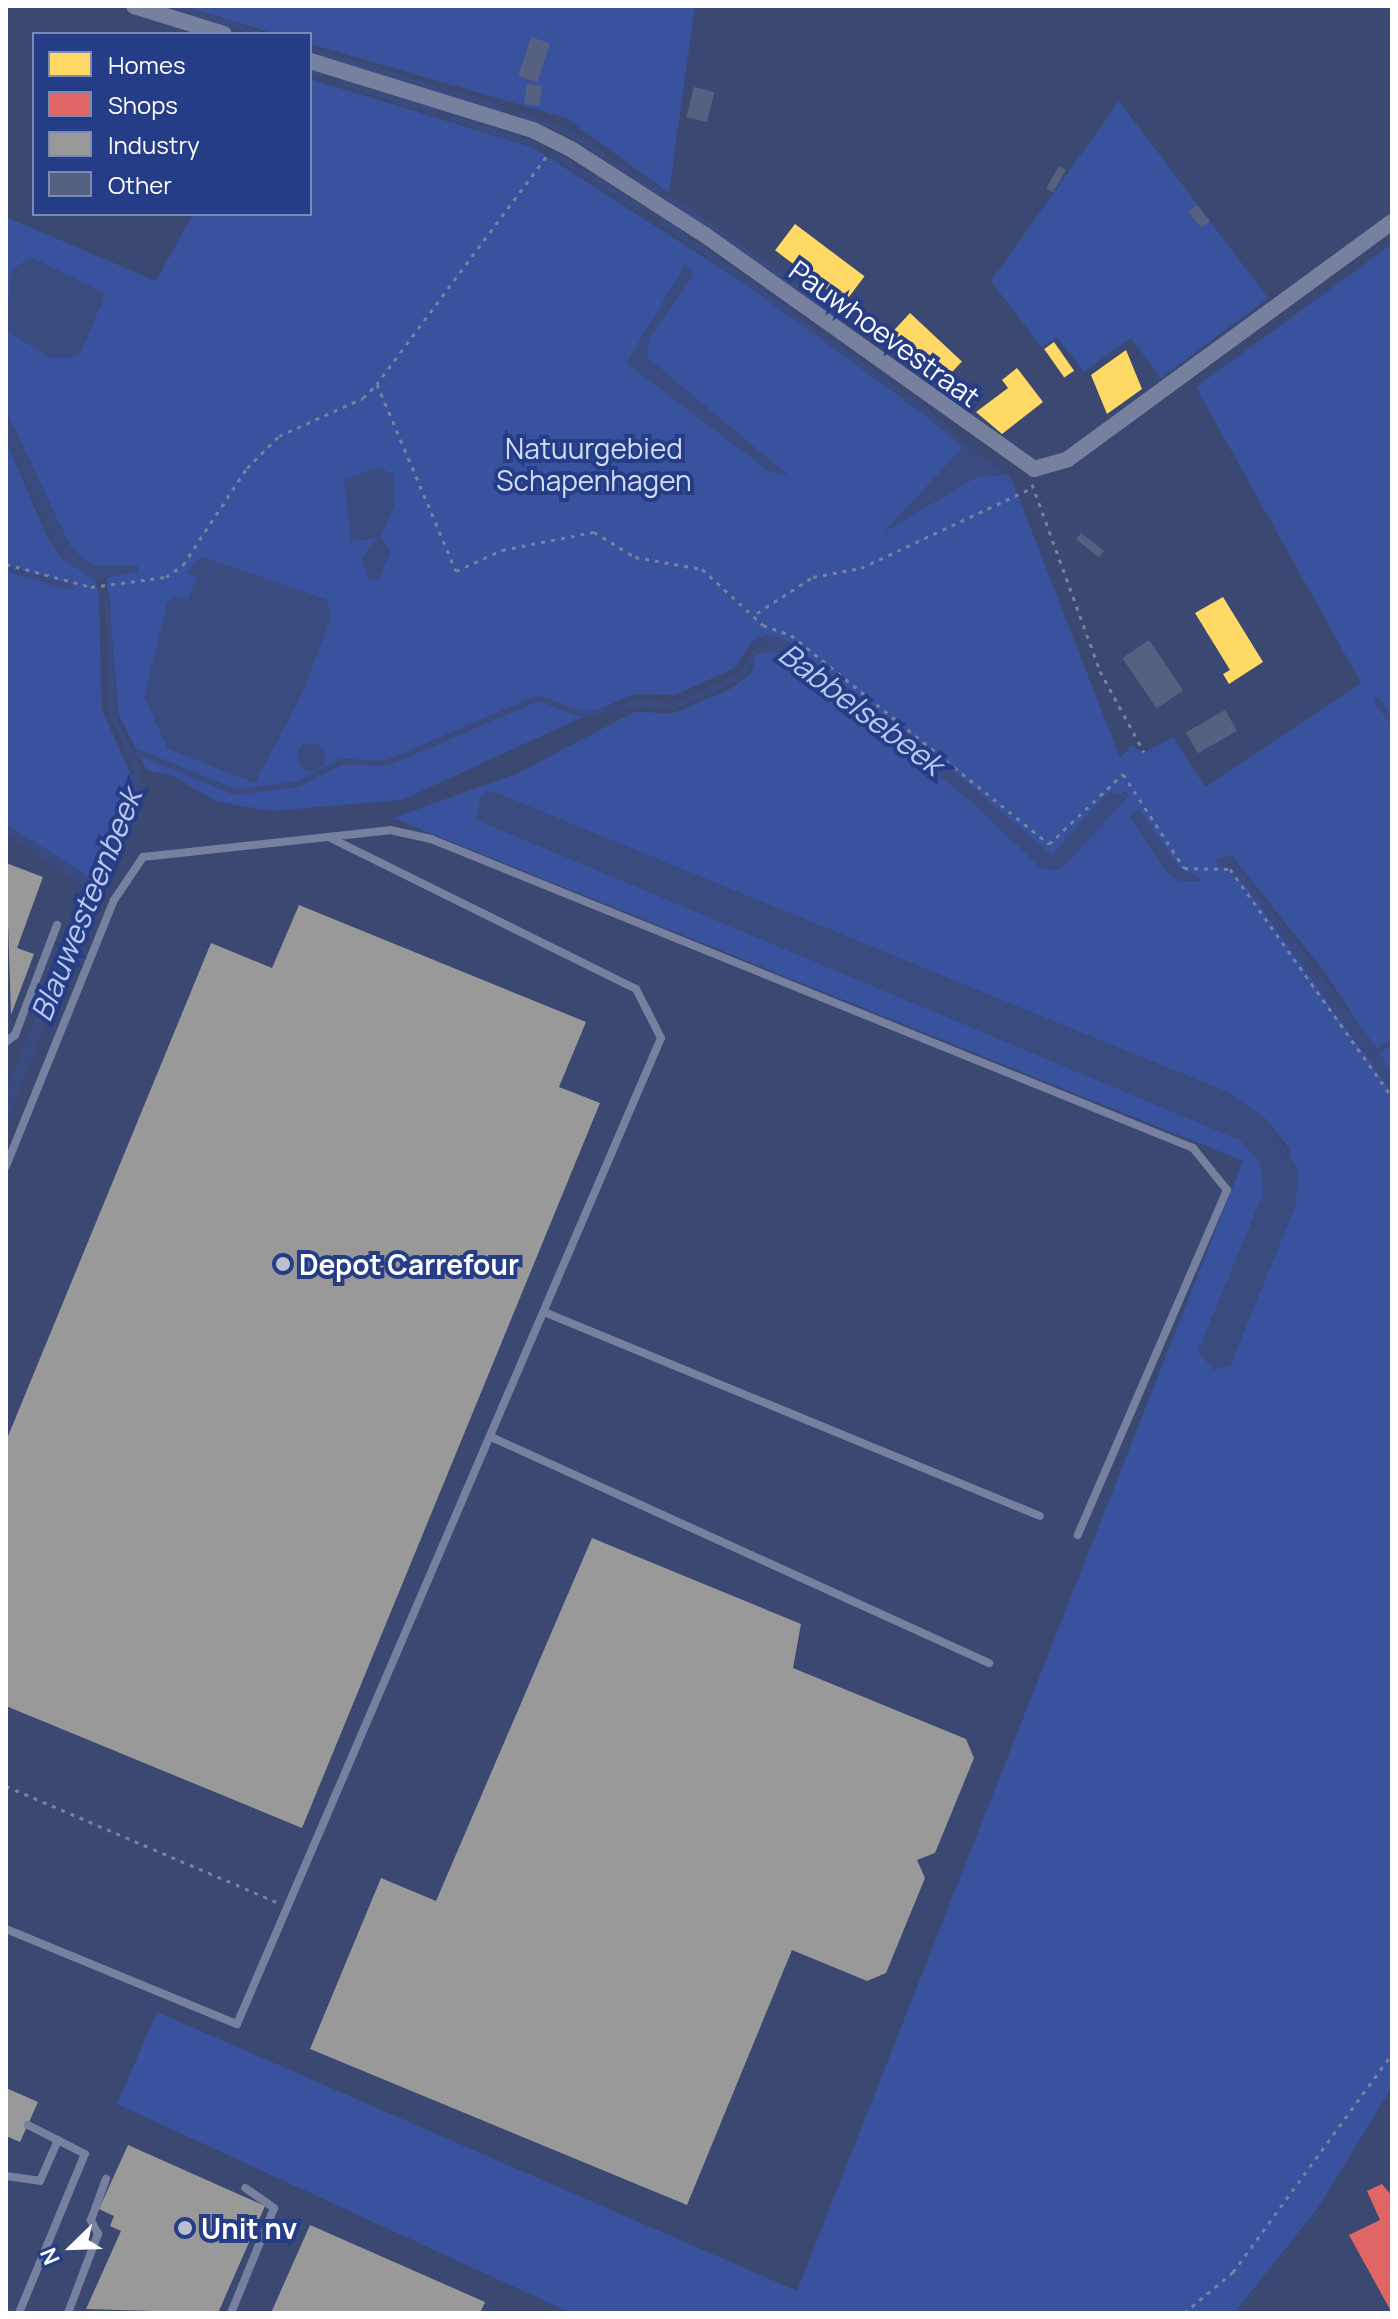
<!DOCTYPE html>
<style>
body{margin:0}
#map{position:relative;width:1398px;height:2319px;overflow:hidden;background:#3b4871;font-family:Manrope,sans-serif}
div>[style]{position:absolute}
.green>*{inset:0;background:#39529d}
.water>*{inset:0;background:#3a4b80}
.round{border-radius:50%}
.homes>*{inset:0;background:#ffd966;transform-origin:0 0}
.shops>*{inset:0;background:#e06666}
.industry>*{inset:0;background:#999}
.stream>*{height:6px;margin:-3px;padding:0 3px;transform-origin:3px;border-radius:3px;background:#3a4b80}
.building>*{inset:0;background:#566182;transform-origin:0 0}
.path>*{height:3px;margin-top:-1.5px;transform-origin:0;background:repeating-linear-gradient(90deg,#77809e 0 4px,transparent 0 10px)}
.service>*{height:8px;margin:-4px;padding:0 4px;transform-origin:4px;border-radius:4px;background:#77809e}
.minor>*{height:16px;margin:-8px;padding:0 8px;transform-origin:8px;border-radius:8px;background:#77809e}
.dots>*{width:22px;height:22px;translate:-50% -50%;box-sizing:border-box;border:4px solid #253c87;border-radius:50%}
span{translate:-50% -50%;white-space:nowrap;text-align:center;line-height:1.15;-webkit-text-stroke:8px #253c87;paint-order:stroke}
.street-label{font-size:28px;color:#fff}
.park-label{font-size:28px;color:#d4ddf7}
.poi-label{font-size:28px;color:#fff;font-weight:700}
.left{translate:0 -50%;text-align:left}
.water-label{font-size:30px;color:#bbc9f0;font-style:italic}
.frame{position:absolute;inset:0;border:8px solid #fff;pointer-events:none}
.legend{position:absolute;left:32px;top:32px;width:280px;height:184px;box-sizing:border-box;background:#253c87;border:2px solid #7c8ab7;margin:0;padding:10px 14px;list-style:none;font-size:24px;color:#fff}
.legend li{display:flex;align-items:center;gap:16px;height:40px}
.legend b{width:40px;border:2px solid #7c8ab7}
.north{position:absolute;left:32px;top:2207px;width:80px;height:80px;-webkit-text-stroke:6px #253c87;paint-order:stroke;rotate:247deg;font-size:22px;font-weight:700;line-height:32px;text-align:center;color:#fff}
.north::after{content:'';display:block;margin:auto;width:28px;height:36px;background:#fff;clip-path:polygon(50% 0,100% 100%,50% 72%,0 100%)}
</style>
<div id="map">
<div class="green">
<i style="clip-path:polygon(184px 6px,695px 6px,669px 193px,566px 118px,310px 44px,310px 34px,276px 34px)"></i>
<i style="clip-path:polygon(evenodd,310px 79px,534px 148px,751px 288px,1011px 478px,1120px 758px,1132px 745px,1144px 753px,1173px 737px,1205px 787px,1361px 683px,1196px 387px,1392px 244px,1392px 1073px,1323px 970px,1231px 855px,1218px 866px,1228px 865px,1246px 886px,1392px 1093px,1392px 2087px,1317px 2209px,1234px 2313px,571px 2313px,117px 2104px,157px 2012px,797px 2291px,1243px 1161px,393px 818px,518px 773px,634px 712px,674px 713px,730px 689px,751px 674px,756px 654px,772px 648px,968px 798px,1042px 869px,1060px 870px,1129px 795px,1124px 791px,1052px 856px,921px 743px,766px 635px,751px 642px,735px 668px,675px 695px,633px 694px,402px 800px,272px 811px,215px 801px,172px 775px,147px 771px,119px 715px,106px 575px,136px 572px,135px 565px,92px 565px,71px 548px,6px 410px,6px 217px,156px 281px,193px 214px,310px 214px,310px 79px,486px 791px,1227px 1092px,1266px 1119px,1289px 1148px,1296px 1204px,1230px 1366px,1264px 1190px,1260px 1161px,1240px 1140px,475px 819px,486px 791px,310px 79px,1139px 809px,1178px 867px,1202px 880px,1178px 881px,1165px 870px,1130px 815px,1139px 809px)"></i>
<i style="clip-path:polygon(1119px 101px,1268px 298px,1161px 378px,1131px 338px,1084px 372px,1057px 337px,1041px 347px,991px 281px)"></i>
<i style="clip-path:polygon(6px 441px,46px 534px,61px 558px,95px 580px,99px 594px,102px 710px,132px 777px,89px 877px,6px 824px)"></i>
</div>
<div class="water">
<i style="clip-path:polygon(31px 257px,106px 294px,80px 353px,69px 358px,50px 358px,6px 330px,11px 270px)"></i>
<i style="clip-path:polygon(685px 265px,694px 275px,649px 338px,647px 357px,788px 475px,770px 472px,626px 363px)"></i>
<i style="clip-path:polygon(6px 410px,71px 548px,92px 565px,138px 565px,138px 572px,95px 580px,61px 558px,6px 441px)"></i>
<i style="clip-path:polygon(965px 445px,1006px 475px,977px 477px,883px 533px)"></i>
<i style="clip-path:polygon(380px 467px,393px 475px,394px 506px,381px 537px,391px 551px,379px 578px,369px 580px,361px 559px,376px 539px,351px 541px,344px 479px)"></i>
<i style="clip-path:polygon(201px 556px,328px 600px,330px 621px,302px 694px,255px 783px,168px 749px,144px 697px,167px 604px,173px 597px,187px 600px,197px 578px,187px 572px)"></i>
<i style="clip-path:polygon(766px 635px,783px 638px,921px 743px,1051px 856px,1108px 792px,1129px 795px,1060px 870px,1042px 869px,968px 798px,782px 651px,756px 654px,751px 642px)"></i>
<i class="round" style="left:297px;top:743px;width:28px;height:28px"></i>
<i style="clip-path:polygon(132px 777px,141px 786px,6px 1124px,6px 1089px,87px 889px,6px 834px,6px 824px,89px 877px)"></i>
<i style="clip-path:polygon(492px 791px,1227px 1092px,1266px 1119px,1298px 1169px,1296px 1204px,1230px 1366px,1213px 1370px,1198px 1351px,1264px 1191px,1260px 1161px,1240px 1140px,475px 819px,482px 795px)"></i>
<i style="clip-path:polygon(1139px 809px,1178px 867px,1202px 881px,1178px 881px,1165px 870px,1129px 815px)"></i>
<i style="clip-path:polygon(1230px 855px,1374px 1044px,1392px 1073px,1392px 1093px,1246px 886px,1214px 860px)"></i>
</div>
<div class="homes">
<i style="left:795px;top:224px;width:87px;height:33px;rotate:37deg"></i>
<i style="left:910px;top:313px;width:71px;height:33px;rotate:43deg"></i>
<i style="left:1054px;top:342px;width:35px;height:12px;rotate:55deg"></i>
<i style="clip-path:polygon(1126px 350px,1142px 389px,1107px 414px,1091px 375px)"></i>
<i style="clip-path:polygon(1017px 368px,1043px 402px,1002px 434px,976px 412px,1008px 388px,1002px 380px)"></i>
<i style="clip-path:polygon(1223px 597px,1263px 662px,1229px 684px,1223px 674px,1230px 670px,1195px 613px)"></i>
</div>
<div class="shops">
<i style="clip-path:polygon(1382px 2184px,1392px 2196px,1392px 2313px,1349px 2235px,1380px 2220px,1367px 2191px)"></i>
</div>
<div class="industry">
<i style="clip-path:polygon(6px 863px,43px 877px,17px 948px,34px 954px,11px 1015px)"></i>
<i style="clip-path:polygon(299px 905px,586px 1022px,559px 1087px,600px 1103px,302px 1828px,6px 1706px,6px 1441px,211px 943px,272px 968px)"></i>
<i style="clip-path:polygon(592px 1538px,801px 1624px,793px 1668px,966px 1739px,974px 1758px,935px 1853px,917px 1860px,925px 1878px,886px 1973px,867px 1981px,792px 1950px,687px 2205px,310px 2049px,381px 1878px,436px 1901px)"></i>
<i style="clip-path:polygon(6px 2088px,38px 2102px,20px 2142px,6px 2136px)"></i>
<i style="clip-path:polygon(128px 2145px,265px 2206px,218px 2313px,86px 2309px,121px 2231px,110px 2226px,114px 2216px,99px 2209px)"></i>
<i style="clip-path:polygon(310px 2225px,485px 2302px,480px 2313px,271px 2313px)"></i>
</div>
<div class="stream">
<i style="left:171px;top:6px;width:93px;rotate:17.5deg"></i>
<i style="left:310px;top:50px;width:202px;rotate:17deg"></i>
<i style="left:310px;top:73px;width:10px;rotate:17deg"></i>
<i style="left:340px;top:82px;width:98px;rotate:17.1deg"></i>
<i style="left:519px;top:114px;width:53px;rotate:19.8deg"></i>
<i style="left:569px;top:132px;width:40px;rotate:34deg"></i>
<i style="left:453px;top:118px;width:83px;rotate:18.2deg"></i>
<i style="left:553px;top:154px;width:104px;rotate:32deg"></i>
<i style="left:616px;top:164px;width:50px;rotate:32.7deg"></i>
<i style="left:671px;top:199px;width:203px;rotate:35.2deg"></i>
<i style="left:663px;top:222px;width:288px;rotate:35.7deg"></i>
<i style="left:908px;top:397px;width:79px;rotate:40.4deg"></i>
<i style="left:6px;top:568px;width:67px;rotate:16.5deg"></i>
<i style="left:107px;top:594px;width:122px;rotate:87.2deg"></i>
<i style="left:113px;top:716px;width:35px;rotate:65deg"></i>
<i style="left:128px;top:748px;width:116px;rotate:22.4deg"></i>
<i style="left:235px;top:792px;width:64px;rotate:-7.2deg"></i>
<i style="left:298px;top:784px;width:47px;rotate:-27.6deg"></i>
<i style="left:340px;top:762px;width:47px;rotate:1.2deg"></i>
<i style="left:387px;top:763px;width:164px;rotate:-23.3deg"></i>
<i style="left:538px;top:698px;width:49px;rotate:20.3deg"></i>
<i style="left:584px;top:715px;width:57px;rotate:-12.1deg"></i>
<i style="left:640px;top:703px;width:34px;rotate:5deg"></i>
<i style="left:674px;top:706px;width:74px;rotate:-23.8deg"></i>
<i style="left:742px;top:676px;width:38px;rotate:-61deg"></i>
<i style="left:1377px;top:701px;width:26px;rotate:54deg"></i>
<i style="left:128px;top:748px;width:23px;rotate:65deg"></i>
<i style="left:138px;top:769px;width:17px;rotate:103deg"></i>
<i style="left:1375px;top:1052px;width:20px;rotate:-30deg"></i>
</div>
<div class="building">
<i style="left:531px;top:37px;width:20px;height:41px;rotate:18deg"></i>
<i style="left:527px;top:84px;width:15px;height:20px;rotate:8deg"></i>
<i style="left:694px;top:87px;width:21px;height:31px;rotate:14deg"></i>
<i style="left:1059px;top:166px;width:8px;height:26px;rotate:30deg"></i>
<i style="left:1197px;top:205px;width:21px;height:11px;rotate:51deg"></i>
<i style="left:1081px;top:533px;width:29px;height:8px;rotate:38deg"></i>
<i style="left:1149px;top:640px;width:61px;height:32px;rotate:56deg"></i>
<i style="left:1225px;top:710px;width:24px;height:45px;rotate:60deg"></i>
</div>
<div class="path">
<i style="left:546px;top:157px;width:283px;rotate:126.7deg"></i>
<i style="left:377px;top:384px;width:203px;rotate:67.1deg"></i>
<i style="left:456px;top:571px;width:51px;rotate:-24.5deg"></i>
<i style="left:502px;top:550px;width:94px;rotate:-11.1deg"></i>
<i style="left:594px;top:532px;width:48px;rotate:31.4deg"></i>
<i style="left:635px;top:557px;width:68px;rotate:10.2deg"></i>
<i style="left:702px;top:569px;width:83px;rotate:42.6deg"></i>
<i style="left:763px;top:625px;width:30px;rotate:20deg"></i>
<i style="left:791px;top:635px;width:332px;rotate:39deg"></i>
<i style="left:1049px;top:844px;width:102px;rotate:-43.4deg"></i>
<i style="left:1123px;top:774px;width:112px;rotate:57deg"></i>
<i style="left:1184px;top:868px;width:46px;rotate:1.2deg"></i>
<i style="left:1230px;top:869px;width:280px;rotate:54.6deg"></i>
<i style="left:1032px;top:484px;width:199px;rotate:70deg"></i>
<i style="left:1100px;top:671px;width:92px;rotate:61.5deg"></i>
<i style="left:6px;top:564px;width:88px;rotate:15.1deg"></i>
<i style="left:91px;top:587px;width:76px;rotate:-7.6deg"></i>
<i style="left:166px;top:577px;width:21px;rotate:-35deg"></i>
<i style="left:183px;top:565px;width:116px;rotate:-56.6deg"></i>
<i style="left:247px;top:468px;width:45px;rotate:-45deg"></i>
<i style="left:279px;top:436px;width:92px;rotate:-24.3deg"></i>
<i style="left:363px;top:398px;width:20px;rotate:-45deg"></i>
<i style="left:757px;top:613px;width:67px;rotate:-32.7deg"></i>
<i style="left:813px;top:577px;width:49px;rotate:-10.6deg"></i>
<i style="left:861px;top:568px;width:189px;rotate:-25.1deg"></i>
<i style="left:6px;top:1786px;width:294px;rotate:23.2deg"></i>
<i style="left:1184px;top:2313px;width:64px;rotate:-39.9deg"></i>
<i style="left:1233px;top:2272px;width:270px;rotate:-53.9deg"></i>
</div>
<div class="service">
<i style="left:6px;top:1042px;width:11px;rotate:-38deg"></i>
<i style="left:15px;top:1035px;width:118px;rotate:-69.1deg"></i>
<i style="left:6px;top:1166px;width:287px;rotate:-67.9deg"></i>
<i style="left:114px;top:900px;width:52px;rotate:-56deg"></i>
<i style="left:143px;top:857px;width:248px;rotate:-6.2deg"></i>
<i style="left:390px;top:830px;width:42px;rotate:12.4deg"></i>
<i style="left:431px;top:839px;width:822px;rotate:22.07deg"></i>
<i style="left:1193px;top:1148px;width:54px;rotate:51deg"></i>
<i style="left:1227px;top:1190px;width:376px;rotate:113.4deg"></i>
<i style="left:544px;top:1312px;width:536px;rotate:22.36deg"></i>
<i style="left:491px;top:1437px;width:547px;rotate:24.41deg"></i>
<i style="left:6px;top:1929px;width:250px;rotate:22.4deg"></i>
<i style="left:237px;top:2024px;width:1073px;rotate:-66.73deg"></i>
<i style="left:661px;top:1038px;width:55px;rotate:-117deg"></i>
<i style="left:636px;top:989px;width:343px;rotate:-153.7deg"></i>
<i style="left:6px;top:2176px;width:34px;rotate:8deg"></i>
<i style="left:40px;top:2181px;width:45px;rotate:-66.3deg"></i>
<i style="left:19px;top:2313px;width:172px;rotate:-67.5deg"></i>
<i style="left:85px;top:2154px;width:64px;rotate:-153deg"></i>
<i style="left:68px;top:2313px;width:85px;rotate:-69.2deg"></i>
<i style="left:98px;top:2234px;width:16px;rotate:-117deg"></i>
<i style="left:91px;top:2220px;width:44px;rotate:-69.9deg"></i>
<i style="left:231px;top:2313px;width:113px;rotate:-67.7deg"></i>
<i style="left:274px;top:2208px;width:35px;rotate:-145deg"></i>
</div>
<div class="minor">
<i style="left:134px;top:6px;width:94px;rotate:17.3deg"></i>
<i style="left:310px;top:61px;width:233px;rotate:17.2deg"></i>
<i style="left:533px;top:130px;width:42px;rotate:26.6deg"></i>
<i style="left:571px;top:149px;width:159px;rotate:32.7deg"></i>
<i style="left:705px;top:235px;width:404px;rotate:35.4deg"></i>
<i style="left:1034px;top:469px;width:35px;rotate:-16deg"></i>
<i style="left:1068px;top:459px;width:401px;rotate:-36.2deg"></i>
</div>
<div class="dots">
<i style="left:283px;top:1264px;background:#babfcd"></i>
<i style="left:185px;top:2228px;background:#babfcd"></i>
</div>
<div class="street-label">
<span style="left:885px;top:333px;rotate:36deg">Pauwhoevestraat</span>
</div>
<div class="park-label">
<span style="left:594px;top:464px">Natuurgebied<br>Schapenhagen</span>
</div>
<div class="poi-label">
<span class="left" style="left:299px;top:1264px">Depot Carrefour</span>
<span class="left" style="left:201px;top:2228px">Unit nv</span>
</div>
<div class="water-label">
<span style="left:861px;top:709px;rotate:37deg">Babbelsebeek</span>
<span style="left:86px;top:905px;rotate:-68deg">Blauwesteenbeek</span>
</div>
<div class="frame"></div>
<ul class="legend">
<li><b style="height:22px;background:#ffd966"></b>Homes</li>
<li><b style="height:22px;background:#e06666"></b>Shops</li>
<li><b style="height:22px;background:#999"></b>Industry</li>
<li><b style="height:22px;background:#566182"></b>Other</li>
</ul>
<div class="north">N</div>
</div>
